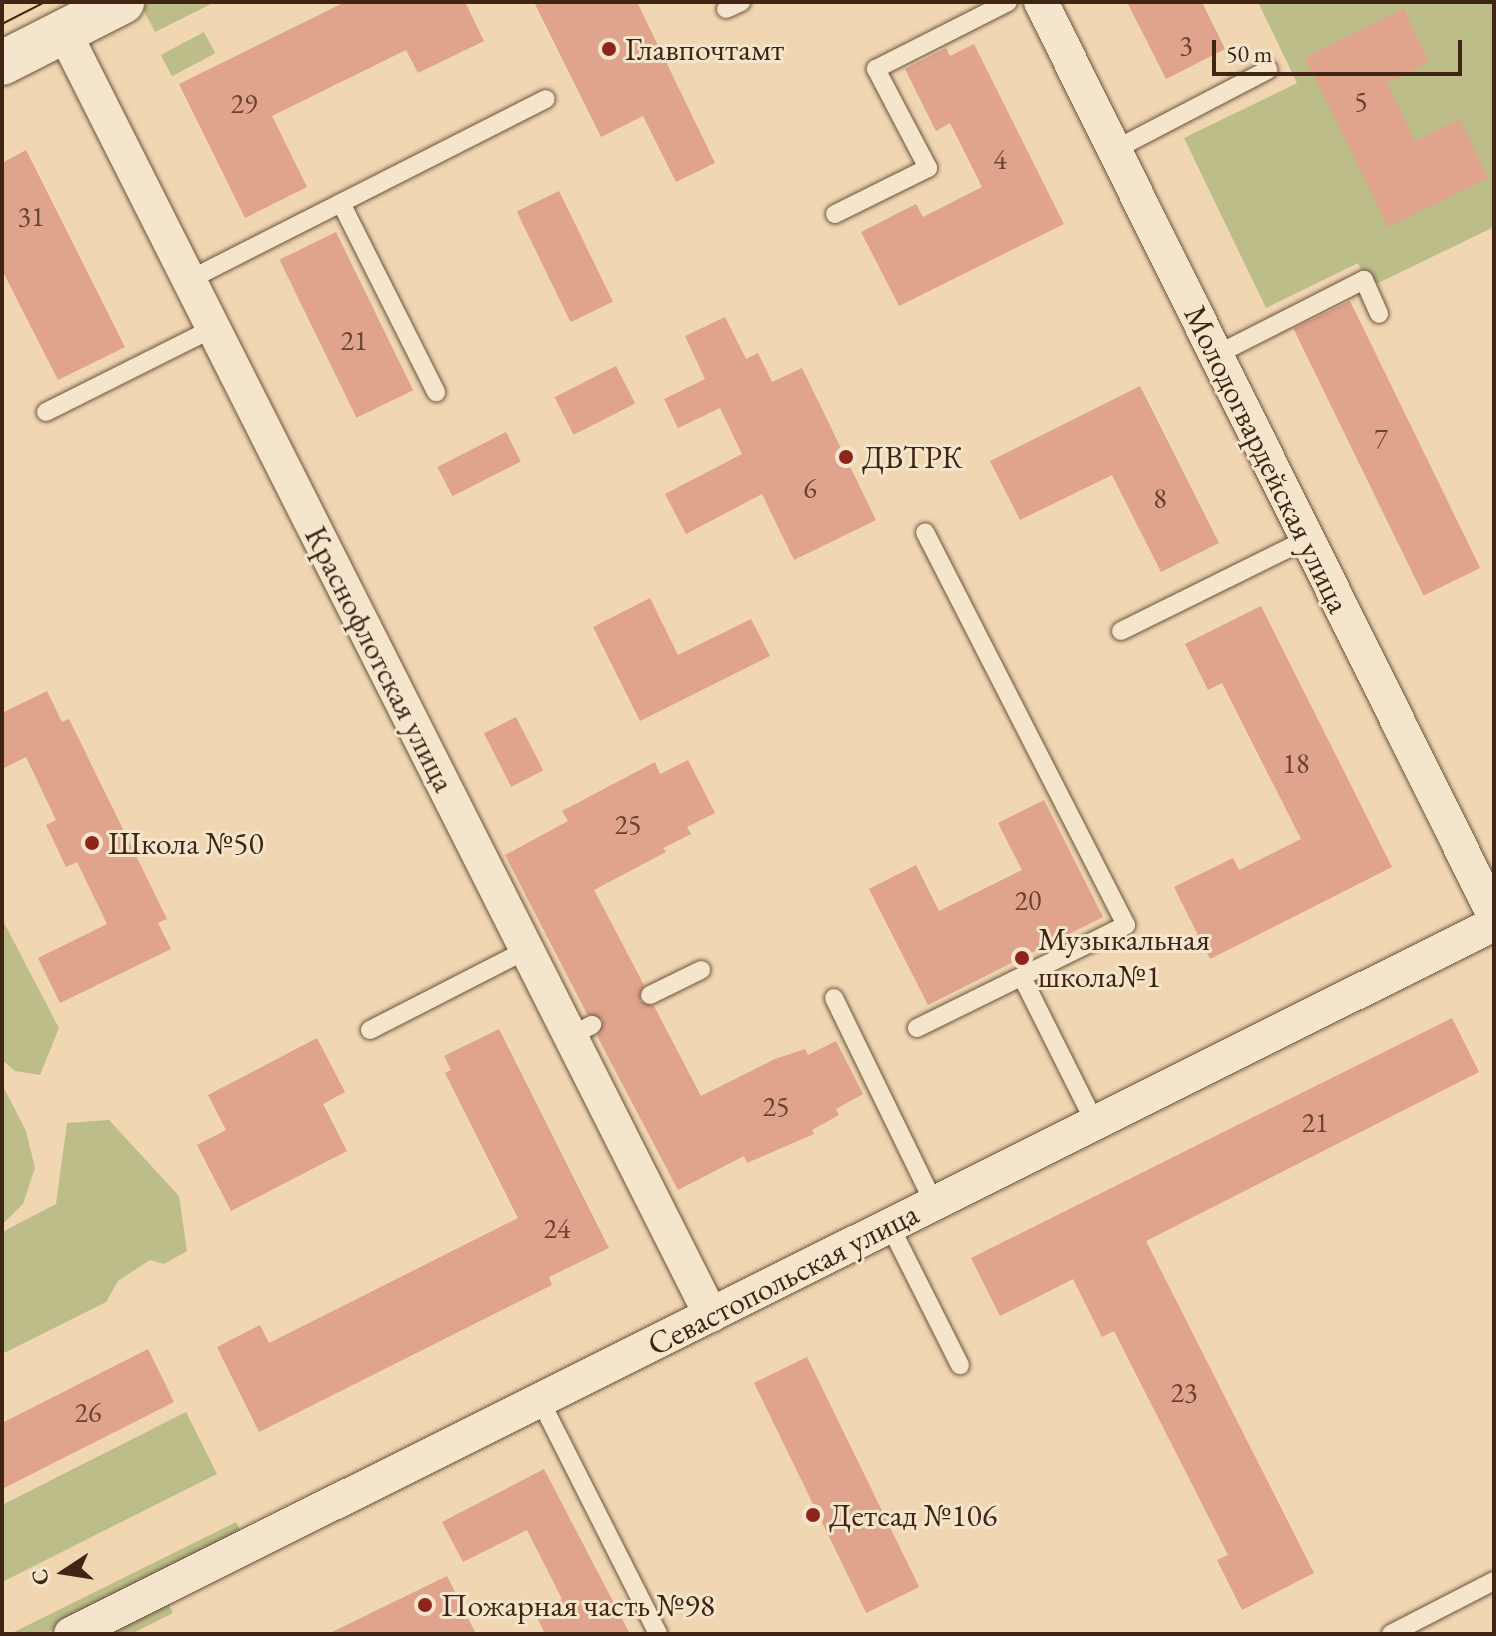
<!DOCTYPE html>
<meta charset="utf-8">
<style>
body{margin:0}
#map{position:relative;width:1496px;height:1636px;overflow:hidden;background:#f0d7b2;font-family:"EB Garamond",serif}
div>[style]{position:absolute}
.green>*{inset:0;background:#bdbd8a;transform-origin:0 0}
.building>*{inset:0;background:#e0a38b;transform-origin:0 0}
.roads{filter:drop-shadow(0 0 2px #6d523c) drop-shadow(0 0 2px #6d523c)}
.lane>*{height:18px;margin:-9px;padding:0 9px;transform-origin:9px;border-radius:9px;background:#f5e5cd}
.street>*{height:34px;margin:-17px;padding:0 17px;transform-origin:17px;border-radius:17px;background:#f5e5cd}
.secondary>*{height:44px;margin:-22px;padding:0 22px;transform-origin:22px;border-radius:22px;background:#f5e5cd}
.tram>*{height:2px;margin:-1px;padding:0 1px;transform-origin:1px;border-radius:1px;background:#412514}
.dots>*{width:22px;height:22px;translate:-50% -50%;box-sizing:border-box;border:4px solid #f5e5cd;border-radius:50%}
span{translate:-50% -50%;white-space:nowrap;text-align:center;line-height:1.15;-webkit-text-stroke:6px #f5e5cd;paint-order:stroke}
.number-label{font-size:28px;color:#694432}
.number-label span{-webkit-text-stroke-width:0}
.poi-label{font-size:32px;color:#412514}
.left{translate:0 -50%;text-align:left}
.street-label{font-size:32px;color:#412514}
.frame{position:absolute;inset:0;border:4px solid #412514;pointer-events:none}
.north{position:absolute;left:24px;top:1532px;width:80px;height:80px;-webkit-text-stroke:6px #f5e5cd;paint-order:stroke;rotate:258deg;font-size:22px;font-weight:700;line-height:32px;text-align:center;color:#412514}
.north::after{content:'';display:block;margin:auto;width:28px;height:36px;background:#412514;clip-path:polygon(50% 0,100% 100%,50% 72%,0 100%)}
.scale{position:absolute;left:1212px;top:40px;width:250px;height:36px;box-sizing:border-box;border:4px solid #412514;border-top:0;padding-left:10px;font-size:24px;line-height:28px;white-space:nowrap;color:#412514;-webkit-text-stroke:6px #f5e5cd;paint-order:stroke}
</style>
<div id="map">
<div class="green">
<i style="clip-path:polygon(152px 2px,215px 2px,155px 32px,142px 7px)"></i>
<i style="clip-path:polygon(1258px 2px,1494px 2px,1494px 227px,1370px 287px,1358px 263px,1266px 308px,1184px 138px,1297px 83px)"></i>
<i style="left:204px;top:32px;width:24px;height:49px;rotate:62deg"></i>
<i style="clip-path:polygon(2px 919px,59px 1028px,40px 1075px,15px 1071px,2px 1060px)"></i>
<i style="clip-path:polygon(2px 1084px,26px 1131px,35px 1168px,23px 1204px,2px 1225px)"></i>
<i style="clip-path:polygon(109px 1120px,179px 1196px,187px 1251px,164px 1264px,150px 1260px,118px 1281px,106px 1302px,2px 1354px,2px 1232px,56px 1204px,67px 1123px)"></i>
<i style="clip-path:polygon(186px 1412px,217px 1474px,2px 1582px,2px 1505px)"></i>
<i style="clip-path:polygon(236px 1522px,243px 1535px,44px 1634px,10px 1634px)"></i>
<i style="clip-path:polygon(164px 1595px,173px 1613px,131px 1634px,86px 1634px)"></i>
</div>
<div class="building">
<i style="clip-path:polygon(345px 2px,465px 2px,484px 41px,418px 73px,406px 50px,272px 116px,307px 187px,245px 218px,179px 84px)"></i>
<i style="clip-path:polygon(534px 2px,637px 2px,715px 163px,676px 182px,643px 116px,601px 137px)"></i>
<i style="clip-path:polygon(1127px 2px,1202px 2px,1225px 49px,1166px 79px)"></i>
<i style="clip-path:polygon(1404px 9px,1429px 62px,1387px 83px,1415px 141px,1460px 119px,1488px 178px,1388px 227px,1305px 57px)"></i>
<i style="clip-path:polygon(974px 44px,1064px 224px,899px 306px,861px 232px,916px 204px,923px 217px,982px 187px,950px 123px,936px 131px,905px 69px,946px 48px,950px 56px)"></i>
<i style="clip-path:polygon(26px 150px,125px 347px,58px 380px,2px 270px,2px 163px)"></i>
<i style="left:559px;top:191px;width:123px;height:47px;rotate:64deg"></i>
<i style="left:336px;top:232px;width:176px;height:63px;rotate:64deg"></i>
<i style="left:1350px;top:301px;width:297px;height:63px;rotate:64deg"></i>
<i style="clip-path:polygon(725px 317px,746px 359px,758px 353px,772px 382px,802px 368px,876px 520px,794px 560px,762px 494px,686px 534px,665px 494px,742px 454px,720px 408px,678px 428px,664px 399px,705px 379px,685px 336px)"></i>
<i style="left:616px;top:366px;width:42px;height:69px;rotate:63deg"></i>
<i style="clip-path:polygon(1140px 386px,1219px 543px,1161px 572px,1112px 475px,1020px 520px,990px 461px)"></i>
<i style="left:506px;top:432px;width:33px;height:77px;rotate:63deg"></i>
<i style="clip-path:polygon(650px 598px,678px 655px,751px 619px,770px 656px,640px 721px,593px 627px)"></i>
<i style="clip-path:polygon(1261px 606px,1392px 867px,1210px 959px,1174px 887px,1233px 858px,1239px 870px,1301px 839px,1222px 683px,1208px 690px,1185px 644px)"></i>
<i style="clip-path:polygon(47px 691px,62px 722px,69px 719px,167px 919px,158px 923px,171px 949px,60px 1003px,38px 958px,107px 924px,77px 862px,66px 867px,46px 825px,56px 820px,26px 757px,2px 769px,2px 713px)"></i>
<i style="left:516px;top:717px;width:60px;height:36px;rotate:63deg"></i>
<i style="clip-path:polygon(688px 760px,715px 813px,687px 827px,691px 834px,663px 848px,666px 852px,594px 890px,644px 985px,640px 1001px,654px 1006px,701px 1096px,775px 1059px,805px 1049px,808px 1055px,836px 1041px,863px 1094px,836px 1109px,839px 1115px,812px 1130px,814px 1134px,747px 1163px,744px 1156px,678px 1190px,597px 1036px,603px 1020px,587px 1014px,505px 855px,568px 821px,562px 811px,655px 762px,660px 774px)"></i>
<i style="clip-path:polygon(1044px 800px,1103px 917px,928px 1005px,869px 889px,916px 865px,939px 911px,1022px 870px,998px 823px)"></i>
<i style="clip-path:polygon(1452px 1018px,1479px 1072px,1146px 1241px,1314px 1573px,1242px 1610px,1217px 1560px,1228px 1555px,1114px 1331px,1102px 1337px,1073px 1279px,1000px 1316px,971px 1258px)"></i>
<i style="clip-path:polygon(499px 1029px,609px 1248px,549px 1277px,552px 1285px,259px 1432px,217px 1347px,260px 1325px,269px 1343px,518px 1218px,445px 1073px,451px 1070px,444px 1056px)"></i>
<i style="clip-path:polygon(317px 1038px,345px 1092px,323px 1104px,347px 1151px,231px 1211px,197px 1145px,226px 1130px,208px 1095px)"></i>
<i style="clip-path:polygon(148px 1349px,174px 1402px,2px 1489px,2px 1423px)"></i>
<i style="left:807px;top:1357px;width:256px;height:59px;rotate:64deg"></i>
<i style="clip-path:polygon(544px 1469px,630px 1634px,545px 1634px,535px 1613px,562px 1599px,527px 1530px,463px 1562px,442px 1522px)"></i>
<i style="clip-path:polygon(447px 1576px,476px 1634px,328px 1634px)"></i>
</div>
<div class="roads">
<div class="lane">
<i style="left:726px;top:9px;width:17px;rotate:-25deg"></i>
<i style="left:1114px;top:150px;width:174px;rotate:-27.5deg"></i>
<i style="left:341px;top:203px;width:212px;rotate:63.3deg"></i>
<i style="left:835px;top:214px;width:104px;rotate:-26.3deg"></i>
<i style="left:928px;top:168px;width:112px;rotate:-117.7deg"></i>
<i style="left:876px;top:69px;width:148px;rotate:-26.9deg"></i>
<i style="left:189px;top:280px;width:400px;rotate:-26.9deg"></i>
<i style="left:1216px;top:355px;width:166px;rotate:-26.9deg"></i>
<i style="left:1364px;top:280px;width:37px;rotate:66deg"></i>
<i style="left:46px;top:412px;width:188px;rotate:-26.6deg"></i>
<i style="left:1121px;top:631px;width:208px;rotate:-26.3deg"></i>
<i style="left:1022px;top:977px;width:163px;rotate:63.4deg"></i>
<i style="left:650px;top:995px;width:57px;rotate:-26.1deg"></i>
<i style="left:834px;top:998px;width:228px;rotate:64deg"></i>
<i style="left:917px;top:1028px;width:233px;rotate:-26.2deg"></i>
<i style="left:1126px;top:925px;width:441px;rotate:-117.1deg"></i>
<i style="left:370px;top:1030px;width:175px;rotate:-27.1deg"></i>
<i style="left:571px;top:1036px;width:24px;rotate:-28deg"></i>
<i style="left:890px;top:1226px;width:156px;rotate:63.3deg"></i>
<i style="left:540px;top:1400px;width:262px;rotate:63.2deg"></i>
<i style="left:1391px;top:1634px;width:116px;rotate:-27.2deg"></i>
</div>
<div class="street">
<i style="left:1041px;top:2px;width:1019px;rotate:63.61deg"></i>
<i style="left:64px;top:32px;width:1437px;rotate:63.24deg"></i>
<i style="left:71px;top:1634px;width:1590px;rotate:-26.52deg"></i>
</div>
<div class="secondary">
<i style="left:2px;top:63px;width:135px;rotate:-26.9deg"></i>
</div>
</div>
<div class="tram">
<i style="left:2px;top:24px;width:48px;rotate:-27.1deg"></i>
</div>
<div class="dots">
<i style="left:609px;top:49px;background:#8f2418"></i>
<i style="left:846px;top:457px;background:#8f2418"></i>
<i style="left:92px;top:843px;background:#8f2418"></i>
<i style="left:1022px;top:958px;background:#8f2418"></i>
<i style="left:813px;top:1515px;background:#8f2418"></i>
<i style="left:425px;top:1605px;background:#8f2418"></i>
</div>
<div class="number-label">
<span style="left:1186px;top:45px">3</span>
<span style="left:1361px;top:101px">5</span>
<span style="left:244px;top:103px">29</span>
<span style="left:1000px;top:159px">4</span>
<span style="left:31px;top:216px">31</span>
<span style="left:354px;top:340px">21</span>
<span style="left:1381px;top:438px">7</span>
<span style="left:810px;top:488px">6</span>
<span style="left:1160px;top:498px">8</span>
<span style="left:1296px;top:763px">18</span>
<span style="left:628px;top:824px">25</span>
<span style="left:1028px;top:900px">20</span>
<span style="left:776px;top:1106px">25</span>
<span style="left:1315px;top:1122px">21</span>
<span style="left:557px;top:1228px">24</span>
<span style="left:1184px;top:1392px">23</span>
<span style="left:88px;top:1412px">26</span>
</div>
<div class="poi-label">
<span class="left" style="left:625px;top:49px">Главпочтамт</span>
<span class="left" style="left:862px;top:457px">ДВТРК</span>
<span class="left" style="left:108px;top:843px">Школа №50</span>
<span class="left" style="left:1038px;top:958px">Музыкальная<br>школа№1</span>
<span class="left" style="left:829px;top:1515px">Детсад №106</span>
<span class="left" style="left:441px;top:1605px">Пожарная часть №98</span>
</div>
<div class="street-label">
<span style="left:1267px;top:459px;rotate:64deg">Молодогвардейская улица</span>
<span style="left:380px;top:659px;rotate:63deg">Краснофлотская улица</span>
<span style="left:783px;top:1279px;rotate:-27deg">Севастопольская улица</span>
</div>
<div class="frame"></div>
<div class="north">С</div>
<div class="scale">50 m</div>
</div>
